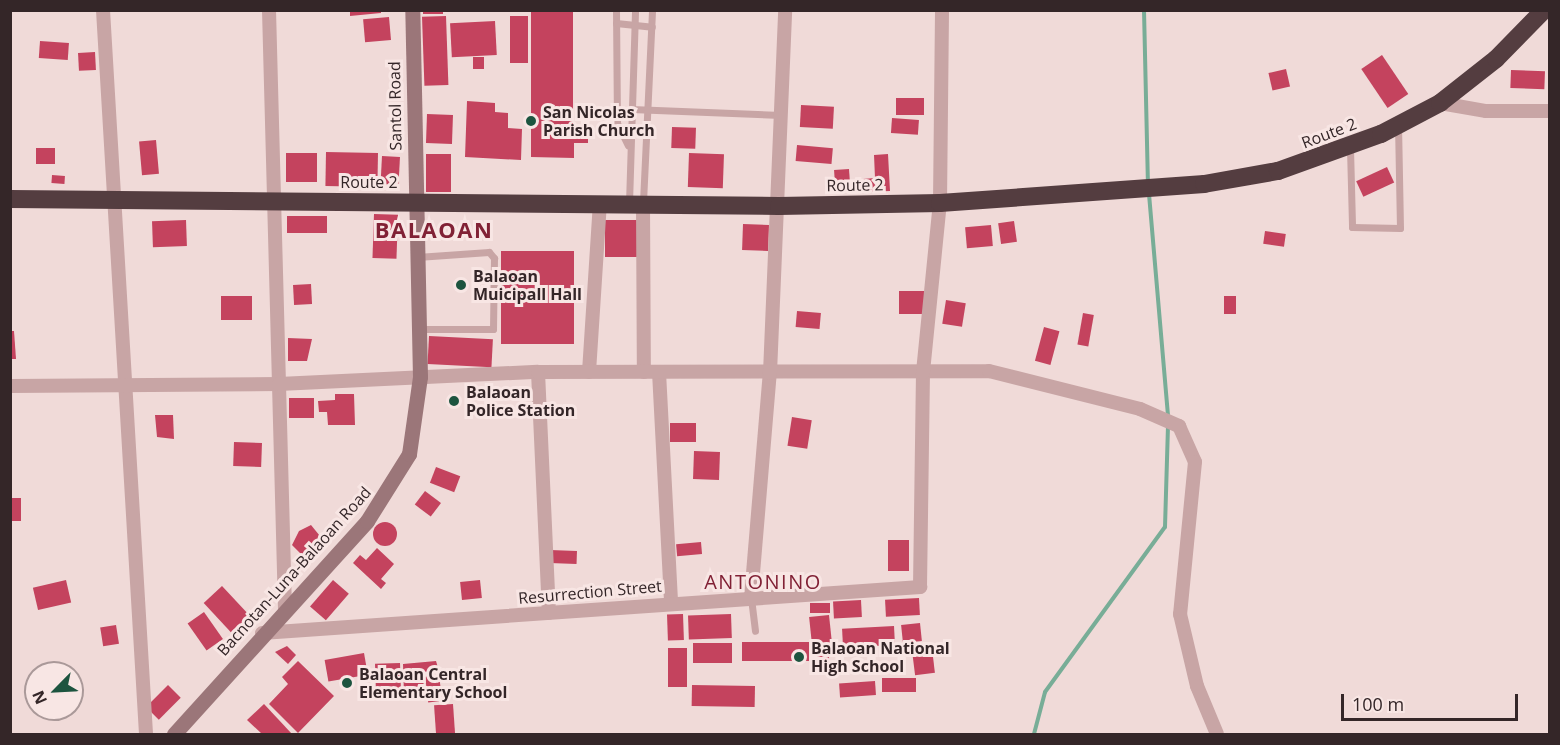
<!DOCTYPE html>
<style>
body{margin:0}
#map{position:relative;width:1560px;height:745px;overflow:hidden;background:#f0dad8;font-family:"Open Sans",sans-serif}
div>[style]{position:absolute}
.stream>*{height:4px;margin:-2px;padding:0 2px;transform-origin:2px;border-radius:2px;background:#78ad97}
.building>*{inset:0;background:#c4435e;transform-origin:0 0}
.round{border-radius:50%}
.lane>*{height:7px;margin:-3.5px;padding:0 3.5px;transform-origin:3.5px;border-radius:3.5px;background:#c8a5a5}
.street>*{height:14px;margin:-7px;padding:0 7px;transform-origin:7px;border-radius:7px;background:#c8a5a5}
.secondary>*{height:15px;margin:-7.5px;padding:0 7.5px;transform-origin:7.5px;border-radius:7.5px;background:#9b7679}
.highway>*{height:18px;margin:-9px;padding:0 9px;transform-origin:9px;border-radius:9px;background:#543d40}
.dots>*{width:16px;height:16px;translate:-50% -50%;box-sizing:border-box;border:3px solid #f8e6e4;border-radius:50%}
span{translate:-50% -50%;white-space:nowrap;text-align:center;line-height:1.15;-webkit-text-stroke:6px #f8e6e4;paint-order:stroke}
.street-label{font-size:16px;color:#342628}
.poi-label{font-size:16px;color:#342628;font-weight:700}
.left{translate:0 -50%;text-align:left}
.quarter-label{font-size:20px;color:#812135;letter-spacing:1.5px}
.district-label{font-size:22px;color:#812135;font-weight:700;letter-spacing:1.5px}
.frame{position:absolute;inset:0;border:12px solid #342628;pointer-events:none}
.north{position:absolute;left:24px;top:661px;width:60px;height:60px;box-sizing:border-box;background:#f8e6e4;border:2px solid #a99;border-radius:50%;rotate:246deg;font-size:16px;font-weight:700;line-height:24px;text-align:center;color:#342628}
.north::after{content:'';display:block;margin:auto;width:21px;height:27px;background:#1d543f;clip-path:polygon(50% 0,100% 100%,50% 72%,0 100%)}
.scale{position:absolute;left:1341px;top:694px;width:177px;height:27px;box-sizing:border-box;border:3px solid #342628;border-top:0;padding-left:8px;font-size:18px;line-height:21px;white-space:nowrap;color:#342628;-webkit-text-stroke:4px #f8e6e4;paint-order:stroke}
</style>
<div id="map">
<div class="stream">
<i style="left:1144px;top:10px;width:174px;rotate:88.7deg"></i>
<i style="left:1149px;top:194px;width:222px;rotate:85.1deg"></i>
<i style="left:1034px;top:734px;width:43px;rotate:-75.3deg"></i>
<i style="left:1045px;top:692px;width:204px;rotate:-54deg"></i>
<i style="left:1165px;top:527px;width:102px;rotate:-88.3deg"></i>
</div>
<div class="building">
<i style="clip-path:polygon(350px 10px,381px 10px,381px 13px,350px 16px)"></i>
<i style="left:423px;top:10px;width:20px;height:4px"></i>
<i style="clip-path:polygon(531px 10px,573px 10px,573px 125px,588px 125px,588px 143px,574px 143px,574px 158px,531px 157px)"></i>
<i style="left:446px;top:16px;width:69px;height:24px;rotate:88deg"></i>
<i style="left:510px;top:16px;width:18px;height:47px"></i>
<i style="left:389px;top:17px;width:23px;height:26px;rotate:85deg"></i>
<i style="left:495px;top:21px;width:34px;height:45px;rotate:87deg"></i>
<i style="left:40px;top:41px;width:29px;height:17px;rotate:4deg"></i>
<i style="left:95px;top:52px;width:18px;height:17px;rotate:87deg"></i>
<i style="left:1382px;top:55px;width:47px;height:25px;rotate:56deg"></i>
<i style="left:473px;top:57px;width:11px;height:12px"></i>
<i style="left:1286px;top:69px;width:18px;height:18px;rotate:77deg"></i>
<i style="left:1511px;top:70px;width:34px;height:18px;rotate:2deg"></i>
<i style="left:896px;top:98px;width:28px;height:17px"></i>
<i style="clip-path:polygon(467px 101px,495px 103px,495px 112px,508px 113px,508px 128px,522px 129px,521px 160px,465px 157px)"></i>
<i style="left:801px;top:105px;width:33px;height:22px;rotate:3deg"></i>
<i style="left:427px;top:114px;width:26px;height:29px;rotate:2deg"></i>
<i style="left:892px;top:118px;width:27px;height:15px;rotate:4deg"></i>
<i style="left:672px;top:127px;width:24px;height:21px;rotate:2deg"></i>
<i style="left:156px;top:140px;width:34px;height:17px;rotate:85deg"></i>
<i style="left:797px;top:145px;width:36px;height:16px;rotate:5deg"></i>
<i style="left:36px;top:148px;width:19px;height:16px"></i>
<i style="left:326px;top:152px;width:52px;height:34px;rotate:1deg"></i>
<i style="left:317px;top:153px;width:29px;height:31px;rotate:90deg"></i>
<i style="left:689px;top:153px;width:35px;height:34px;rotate:2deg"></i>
<i style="left:426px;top:154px;width:25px;height:38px"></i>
<i style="clip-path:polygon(888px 154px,890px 191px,864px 192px,863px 179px,875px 178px,874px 155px)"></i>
<i style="left:382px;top:156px;width:18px;height:28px;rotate:3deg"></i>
<i style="left:1387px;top:167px;width:17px;height:34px;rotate:65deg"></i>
<i style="left:849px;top:169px;width:16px;height:15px;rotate:86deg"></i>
<i style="left:52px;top:175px;width:13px;height:8px;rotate:4deg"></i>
<i style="left:374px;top:214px;width:24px;height:44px;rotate:2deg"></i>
<i style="left:287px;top:216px;width:40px;height:17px"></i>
<i style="left:186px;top:220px;width:26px;height:34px;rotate:88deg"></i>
<i style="left:605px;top:220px;width:34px;height:37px"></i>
<i style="left:1014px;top:221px;width:21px;height:16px;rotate:82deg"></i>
<i style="left:743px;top:224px;width:26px;height:26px;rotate:2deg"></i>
<i style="left:991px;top:225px;width:21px;height:26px;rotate:85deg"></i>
<i style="left:1265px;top:231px;width:21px;height:13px;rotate:8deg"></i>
<i style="left:501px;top:251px;width:73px;height:93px"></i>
<i style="left:311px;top:284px;width:20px;height:18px;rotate:87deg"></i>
<i style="left:899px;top:291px;width:25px;height:23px"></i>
<i style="left:221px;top:296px;width:31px;height:24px"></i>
<i style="left:1224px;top:296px;width:12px;height:18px"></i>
<i style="left:946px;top:300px;width:20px;height:24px;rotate:9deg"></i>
<i style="left:797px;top:311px;width:24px;height:16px;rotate:5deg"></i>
<i style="left:1083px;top:313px;width:11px;height:32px;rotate:10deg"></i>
<i style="left:1044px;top:327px;width:16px;height:35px;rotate:15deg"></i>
<i style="clip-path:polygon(10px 331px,14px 331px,16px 359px,10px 359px)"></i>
<i style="left:429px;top:336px;width:64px;height:28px;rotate:3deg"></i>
<i style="clip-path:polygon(288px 338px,312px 339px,307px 361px,288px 361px)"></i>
<i style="clip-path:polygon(335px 394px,354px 394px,355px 425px,328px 425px,327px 412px,319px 412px,318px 401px,335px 400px)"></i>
<i style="left:289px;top:398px;width:25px;height:20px"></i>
<i style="clip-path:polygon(155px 415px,173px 415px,174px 439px,157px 437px)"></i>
<i style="left:792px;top:417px;width:20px;height:29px;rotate:9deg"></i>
<i style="left:670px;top:423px;width:26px;height:19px"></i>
<i style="left:234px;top:442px;width:28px;height:24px;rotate:2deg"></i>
<i style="left:694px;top:451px;width:26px;height:28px;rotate:2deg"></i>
<i style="left:436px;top:467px;width:26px;height:17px;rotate:21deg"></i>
<i style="left:425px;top:491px;width:20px;height:17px;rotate:37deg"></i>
<i style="left:10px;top:498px;width:11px;height:23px"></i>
<i class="round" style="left:373px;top:522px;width:24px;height:24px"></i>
<i style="clip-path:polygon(311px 525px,324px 541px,313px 546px,307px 560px,292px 545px,299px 531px)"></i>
<i style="left:888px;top:540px;width:21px;height:31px"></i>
<i style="left:701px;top:542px;width:12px;height:25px;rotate:85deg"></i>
<i style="clip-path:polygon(377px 548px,394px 564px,381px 579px,386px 583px,381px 589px,353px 563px,360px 555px,366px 560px)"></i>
<i style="left:550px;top:550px;width:27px;height:13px;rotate:2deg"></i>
<i style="left:66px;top:580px;width:23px;height:34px;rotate:77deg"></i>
<i style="left:333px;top:580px;width:21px;height:35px;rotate:41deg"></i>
<i style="left:480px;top:580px;width:18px;height:20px;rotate:84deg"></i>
<i style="left:222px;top:586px;width:48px;height:25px;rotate:47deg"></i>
<i style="left:919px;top:598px;width:17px;height:34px;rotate:87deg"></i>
<i style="left:861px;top:600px;width:17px;height:28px;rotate:87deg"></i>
<i style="left:830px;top:603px;width:10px;height:20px;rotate:90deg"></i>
<i style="left:204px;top:612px;width:33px;height:20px;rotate:55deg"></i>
<i style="left:683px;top:614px;width:26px;height:16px;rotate:88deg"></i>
<i style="left:731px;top:614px;width:24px;height:43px;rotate:88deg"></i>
<i style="left:829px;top:615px;width:28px;height:20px;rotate:84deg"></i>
<i style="left:920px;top:623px;width:18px;height:19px;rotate:84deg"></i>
<i style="left:116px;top:625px;width:19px;height:16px;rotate:81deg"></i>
<i style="left:894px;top:626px;width:19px;height:52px;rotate:87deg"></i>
<i style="left:809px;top:642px;width:19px;height:67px;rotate:90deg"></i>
<i style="left:693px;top:643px;width:39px;height:20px"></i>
<i style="clip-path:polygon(287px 646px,296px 655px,288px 664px,275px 652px)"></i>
<i style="left:668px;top:648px;width:19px;height:39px"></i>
<i style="left:813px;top:649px;width:16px;height:18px"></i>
<i style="left:932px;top:649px;width:24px;height:20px;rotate:83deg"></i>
<i style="left:364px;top:653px;width:22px;height:40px;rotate:80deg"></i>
<i style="clip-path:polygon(298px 661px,334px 696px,298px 733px,269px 704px,288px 684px,282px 677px)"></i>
<i style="clip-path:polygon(436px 661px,439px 671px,423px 672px,424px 693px,404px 694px,403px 664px)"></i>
<i style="left:400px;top:663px;width:25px;height:25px;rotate:88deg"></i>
<i style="left:439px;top:675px;width:26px;height:14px;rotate:83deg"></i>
<i style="left:882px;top:678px;width:34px;height:14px"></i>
<i style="left:875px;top:681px;width:14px;height:36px;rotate:86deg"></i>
<i style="left:168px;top:685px;width:18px;height:31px;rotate:45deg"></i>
<i style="left:692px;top:685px;width:63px;height:21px;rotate:1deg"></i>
<i style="clip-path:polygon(264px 704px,292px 734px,262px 734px,247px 720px)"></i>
<i style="left:453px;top:704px;width:30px;height:19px;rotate:86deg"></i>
</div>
<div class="lane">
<i style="left:616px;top:10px;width:113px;rotate:89.5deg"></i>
<i style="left:617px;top:123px;width:25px;rotate:64deg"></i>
<i style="left:616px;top:23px;width:36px;rotate:6deg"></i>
<i style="left:631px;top:109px;width:150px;rotate:2.3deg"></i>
<i style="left:1350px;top:148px;width:79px;rotate:88.5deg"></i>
<i style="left:1352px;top:227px;width:48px;rotate:1.2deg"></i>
<i style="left:1400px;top:228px;width:102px;rotate:-91.1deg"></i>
<i style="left:643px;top:202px;width:192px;rotate:-87.3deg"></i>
<i style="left:629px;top:203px;width:193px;rotate:-88.2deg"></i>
<i style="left:417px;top:257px;width:72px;rotate:-4deg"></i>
<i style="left:489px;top:252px;width:8px;rotate:50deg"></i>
<i style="left:494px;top:258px;width:71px;rotate:90.8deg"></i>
<i style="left:493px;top:329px;width:75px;rotate:180deg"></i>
<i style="left:751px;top:598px;width:33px;rotate:83deg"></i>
</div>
<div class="street">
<i style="left:103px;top:10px;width:725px;rotate:86.6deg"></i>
<i style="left:269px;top:10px;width:599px;rotate:88.47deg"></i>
<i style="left:1440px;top:103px;width:47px;rotate:9.9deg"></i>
<i style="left:1486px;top:111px;width:64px"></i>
<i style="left:643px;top:205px;width:167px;rotate:89.7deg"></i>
<i style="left:538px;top:372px;width:241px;rotate:87.4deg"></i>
<i style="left:589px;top:372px;width:168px;rotate:-86.3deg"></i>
<i style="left:659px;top:372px;width:229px;rotate:87deg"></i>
<i style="left:10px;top:386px;width:269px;rotate:-0.4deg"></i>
<i style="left:279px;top:384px;width:259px;rotate:-2.7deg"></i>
<i style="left:538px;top:372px;width:451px;rotate:-0.1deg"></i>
<i style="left:989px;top:371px;width:156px;rotate:14.1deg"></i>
<i style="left:1140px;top:409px;width:43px;rotate:23.6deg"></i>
<i style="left:1179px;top:426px;width:39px;rotate:66deg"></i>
<i style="left:1195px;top:462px;width:153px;rotate:95.6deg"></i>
<i style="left:1180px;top:614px;width:74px;rotate:76.7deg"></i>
<i style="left:1197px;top:686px;width:52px;rotate:67.4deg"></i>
<i style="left:751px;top:597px;width:225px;rotate:-85.2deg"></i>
<i style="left:770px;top:373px;width:363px;rotate:-87.6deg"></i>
<i style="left:262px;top:633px;width:660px;rotate:-4deg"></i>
<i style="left:920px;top:587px;width:215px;rotate:-89.2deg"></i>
<i style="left:923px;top:372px;width:170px;rotate:-84.3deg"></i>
<i style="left:940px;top:203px;width:193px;rotate:-89.4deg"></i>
</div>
<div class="secondary">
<i style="left:174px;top:734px;width:287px;rotate:-47.8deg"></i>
<i style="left:367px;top:521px;width:79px;rotate:-57.9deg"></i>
<i style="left:409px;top:454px;width:78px;rotate:-81.9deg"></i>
<i style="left:420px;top:377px;width:367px;rotate:-91.2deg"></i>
</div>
<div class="highway">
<i style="left:10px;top:199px;width:769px;rotate:0.52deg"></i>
<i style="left:779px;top:206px;width:161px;rotate:-1.1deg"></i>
<i style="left:940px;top:203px;width:265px;rotate:-4.1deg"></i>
<i style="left:1204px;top:184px;width:75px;rotate:-10deg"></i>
<i style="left:1278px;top:171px;width:109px;rotate:-19.8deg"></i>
<i style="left:1381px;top:134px;width:67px;rotate:-27.7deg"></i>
<i style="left:1440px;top:103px;width:71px;rotate:-38.2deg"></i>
<i style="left:1496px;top:59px;width:69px;rotate:-45.6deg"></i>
</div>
<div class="dots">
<i style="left:531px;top:121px;background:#1d543f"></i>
<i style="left:461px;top:285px;background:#1d543f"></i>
<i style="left:454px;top:401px;background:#1d543f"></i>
<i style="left:799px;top:657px;background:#1d543f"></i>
<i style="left:347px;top:683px;background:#1d543f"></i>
</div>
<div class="street-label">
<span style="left:395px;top:106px;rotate:-91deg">Santol Road</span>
<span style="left:1329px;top:133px;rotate:-21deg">Route 2</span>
<span style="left:369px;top:182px">Route 2</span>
<span style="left:855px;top:185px;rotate:-1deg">Route 2</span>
<span style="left:294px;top:571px;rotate:-48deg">Bacnotan-Luna-Balaoan Road</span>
<span style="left:590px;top:592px;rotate:-5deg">Resurrection Street</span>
</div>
<div class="poi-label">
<span class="left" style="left:543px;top:121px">San Nicolas<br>Parish Church</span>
<span class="left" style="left:473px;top:285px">Balaoan<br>Muicipall Hall</span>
<span class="left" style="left:466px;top:401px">Balaoan<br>Police Station</span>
<span class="left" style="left:811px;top:657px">Balaoan National<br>High School</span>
<span class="left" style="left:359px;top:683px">Balaoan Central<br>Elementary School</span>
</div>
<div class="quarter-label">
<span style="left:763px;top:581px">ANTONINO</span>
</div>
<div class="district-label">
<span style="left:434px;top:230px">BALAOAN</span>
</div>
<div class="frame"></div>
<div class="north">N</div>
<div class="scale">100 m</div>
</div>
